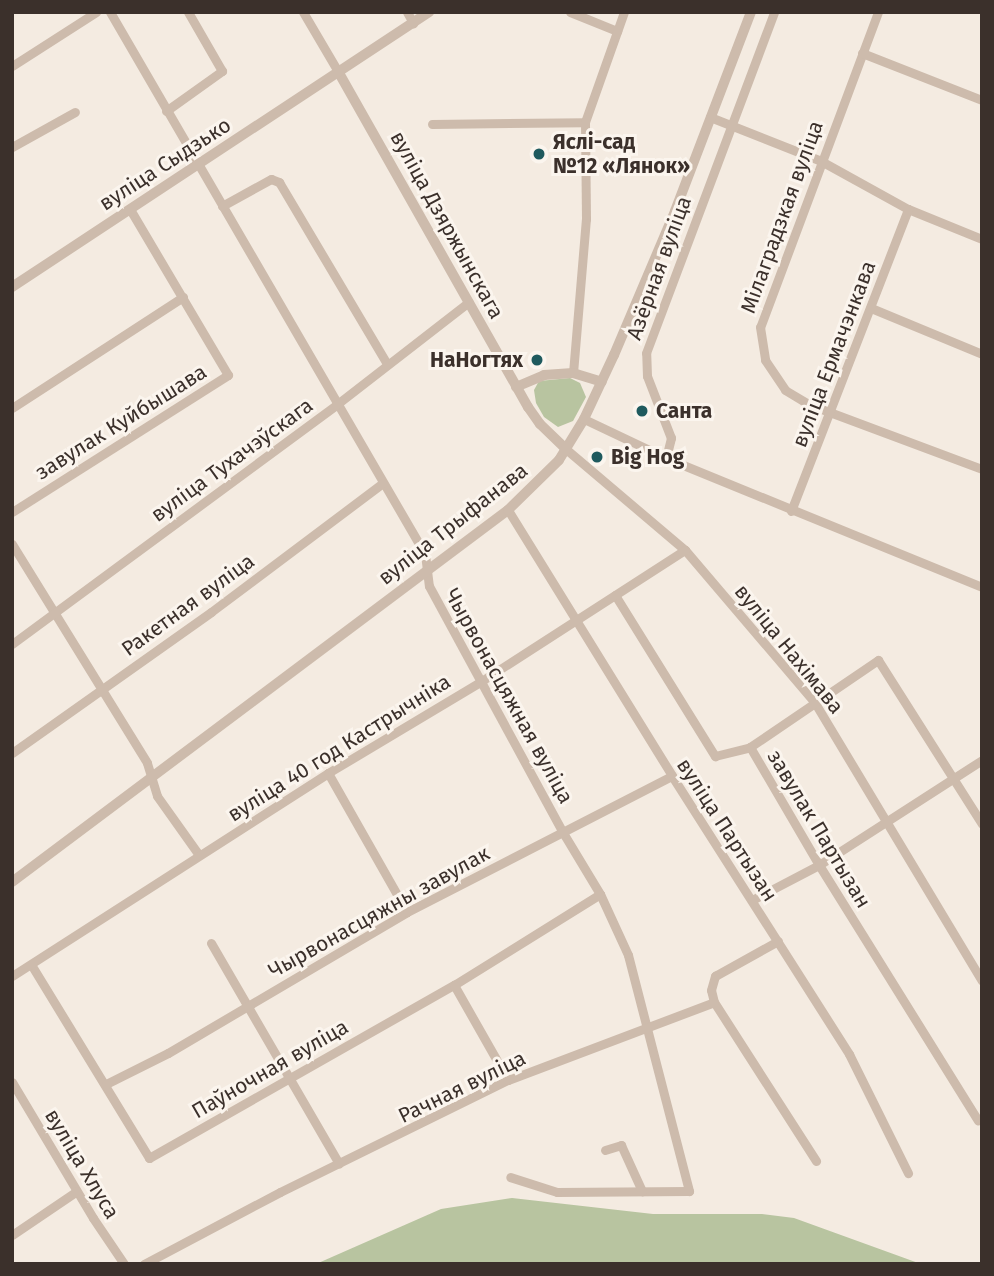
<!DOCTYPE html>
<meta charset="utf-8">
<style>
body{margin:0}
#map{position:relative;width:994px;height:1276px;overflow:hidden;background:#f4ebe1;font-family:"Fira Sans",sans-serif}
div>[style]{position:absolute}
.green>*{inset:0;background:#b8c4a0}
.minor>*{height:9px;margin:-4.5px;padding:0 4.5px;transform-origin:4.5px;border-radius:4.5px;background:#cdbbac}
.tertiary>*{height:10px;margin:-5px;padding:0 5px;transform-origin:5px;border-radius:5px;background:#cdbbac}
.dots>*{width:19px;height:19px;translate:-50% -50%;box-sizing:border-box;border:4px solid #fbf5ee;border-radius:50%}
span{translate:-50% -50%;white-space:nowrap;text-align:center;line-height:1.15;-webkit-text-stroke:6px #fbf5ee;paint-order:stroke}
.poi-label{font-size:21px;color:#3b302b;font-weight:700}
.left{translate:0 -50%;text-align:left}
.right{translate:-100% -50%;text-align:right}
.street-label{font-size:21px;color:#3b302b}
.frame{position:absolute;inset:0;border:14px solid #3b302b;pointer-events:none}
</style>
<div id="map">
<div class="green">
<i style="clip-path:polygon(570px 378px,580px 383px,586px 397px,573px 421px,558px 427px,544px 417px,536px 403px,534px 390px,539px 381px)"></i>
<i style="clip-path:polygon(512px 1198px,653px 1214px,762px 1214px,794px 1218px,921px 1264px,316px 1264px,441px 1209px)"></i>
</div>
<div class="minor">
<i style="left:110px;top:12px;width:627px;rotate:59.84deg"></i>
<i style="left:425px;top:554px;width:32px;rotate:83deg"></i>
<i style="left:429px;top:586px;width:279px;rotate:61.5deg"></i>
<i style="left:562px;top:831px;width:74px;rotate:58.9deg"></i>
<i style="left:600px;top:894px;width:67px;rotate:65.3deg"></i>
<i style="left:628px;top:955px;width:244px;rotate:75.5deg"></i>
<i style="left:689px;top:1191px;width:132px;rotate:179.6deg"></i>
<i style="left:557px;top:1192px;width:49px;rotate:-162.3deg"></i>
<i style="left:303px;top:12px;width:71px;rotate:59.5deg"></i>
<i style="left:407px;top:12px;width:13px;rotate:61deg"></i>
<i style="left:570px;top:12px;width:51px;rotate:22deg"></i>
<i style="left:878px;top:12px;width:336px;rotate:110.5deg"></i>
<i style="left:760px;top:327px;width:33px;rotate:81deg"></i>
<i style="left:765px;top:360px;width:36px;rotate:56deg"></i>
<i style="left:785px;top:390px;width:27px;rotate:31deg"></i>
<i style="left:808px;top:404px;width:186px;rotate:20.5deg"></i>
<i style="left:862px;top:53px;width:129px;rotate:21.4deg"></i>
<i style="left:12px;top:66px;width:100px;rotate:-32.7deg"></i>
<i style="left:166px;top:111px;width:69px;rotate:-35.5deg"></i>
<i style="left:222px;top:71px;width:68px;rotate:-120deg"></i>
<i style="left:710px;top:117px;width:119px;rotate:21.6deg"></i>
<i style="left:821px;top:161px;width:99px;rotate:28.9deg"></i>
<i style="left:908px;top:209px;width:80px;rotate:22.1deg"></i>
<i style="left:432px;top:124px;width:153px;rotate:-0.7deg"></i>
<i style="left:12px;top:147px;width:72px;rotate:-29.1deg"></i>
<i style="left:222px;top:206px;width:56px;rotate:-28.9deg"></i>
<i style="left:271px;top:179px;width:9px;rotate:21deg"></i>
<i style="left:279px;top:182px;width:212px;rotate:59.3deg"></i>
<i style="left:871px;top:308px;width:120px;rotate:22.5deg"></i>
<i style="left:573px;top:373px;width:155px;rotate:-85.2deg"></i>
<i style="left:586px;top:219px;width:97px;rotate:-90.6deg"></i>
<i style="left:585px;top:122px;width:117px;rotate:-70.5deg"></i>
<i style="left:12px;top:408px;width:204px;rotate:-33deg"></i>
<i style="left:584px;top:419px;width:91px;rotate:25.4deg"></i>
<i style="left:666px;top:458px;width:341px;rotate:22.2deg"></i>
<i style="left:567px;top:450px;width:155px;rotate:40.3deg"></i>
<i style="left:685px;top:550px;width:201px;rotate:49.6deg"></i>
<i style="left:815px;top:703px;width:324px;rotate:59deg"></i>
<i style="left:666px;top:458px;width:21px;rotate:-76deg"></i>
<i style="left:671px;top:438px;width:66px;rotate:-111.2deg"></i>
<i style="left:647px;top:376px;width:23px;rotate:-92deg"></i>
<i style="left:646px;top:353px;width:364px;rotate:-69.4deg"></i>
<i style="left:508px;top:510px;width:312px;rotate:58.3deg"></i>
<i style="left:672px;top:776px;width:330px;rotate:57.5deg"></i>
<i style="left:849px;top:1054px;width:133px;rotate:63.6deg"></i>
<i style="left:791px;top:511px;width:324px;rotate:-68.8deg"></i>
<i style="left:12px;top:512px;width:256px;rotate:-32.4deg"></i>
<i style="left:228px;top:375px;width:193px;rotate:-120.6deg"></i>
<i style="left:12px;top:544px;width:257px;rotate:58.3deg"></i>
<i style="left:147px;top:763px;width:34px;rotate:73deg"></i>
<i style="left:157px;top:796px;width:72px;rotate:54.6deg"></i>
<i style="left:615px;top:595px;width:190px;rotate:58.2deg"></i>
<i style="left:715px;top:756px;width:36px;rotate:-14deg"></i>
<i style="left:750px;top:747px;width:155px;rotate:-34.2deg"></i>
<i style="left:878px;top:660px;width:194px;rotate:57.6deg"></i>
<i style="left:12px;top:644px;width:403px;rotate:-36.4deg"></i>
<i style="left:336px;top:405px;width:168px;rotate:-37.8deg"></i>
<i style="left:750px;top:747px;width:137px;rotate:59.7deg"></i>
<i style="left:819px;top:865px;width:301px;rotate:58.1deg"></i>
<i style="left:12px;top:753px;width:244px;rotate:-35.3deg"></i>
<i style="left:211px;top:612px;width:215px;rotate:-36.9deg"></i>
<i style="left:328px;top:773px;width:160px;rotate:60.4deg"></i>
<i style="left:752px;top:900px;width:76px;rotate:-27.6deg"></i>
<i style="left:819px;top:865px;width:194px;rotate:-32.8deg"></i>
<i style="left:211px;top:943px;width:255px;rotate:59.9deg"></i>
<i style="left:32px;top:966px;width:225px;rotate:58.6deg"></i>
<i style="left:149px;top:1158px;width:351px;rotate:-29.6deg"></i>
<i style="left:454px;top:985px;width:172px;rotate:-31.9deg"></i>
<i style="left:12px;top:976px;width:376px;rotate:-32.7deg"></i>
<i style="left:328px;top:773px;width:177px;rotate:-30.9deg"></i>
<i style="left:480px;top:682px;width:244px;rotate:-32.8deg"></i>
<i style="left:454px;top:985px;width:109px;rotate:60.4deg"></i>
<i style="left:714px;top:1002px;width:189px;rotate:57.3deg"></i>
<i style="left:12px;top:1082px;width:158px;rotate:59.2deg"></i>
<i style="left:93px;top:1218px;width:55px;rotate:56deg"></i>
<i style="left:106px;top:1084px;width:69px;rotate:-26.6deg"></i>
<i style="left:168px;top:1053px;width:277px;rotate:-30.5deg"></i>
<i style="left:407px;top:912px;width:298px;rotate:-27.2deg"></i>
<i style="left:605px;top:1150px;width:17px;rotate:-17deg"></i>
<i style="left:621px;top:1145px;width:51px;rotate:65.5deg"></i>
<i style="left:12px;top:1235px;width:78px;rotate:-34.1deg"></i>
<i style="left:144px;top:1264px;width:154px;rotate:-27.9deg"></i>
<i style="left:280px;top:1192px;width:254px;rotate:-26.2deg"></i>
<i style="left:508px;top:1080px;width:220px;rotate:-20.7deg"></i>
<i style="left:714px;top:1002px;width:12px;rotate:-104deg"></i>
<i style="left:711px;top:990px;width:15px;rotate:-74deg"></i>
<i style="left:715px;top:976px;width:72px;rotate:-29.1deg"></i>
</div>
<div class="tertiary">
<i style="left:339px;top:73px;width:384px;rotate:60.5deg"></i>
<i style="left:528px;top:407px;width:21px;rotate:55deg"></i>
<i style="left:540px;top:424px;width:37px;rotate:44deg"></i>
<i style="left:12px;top:287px;width:500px;rotate:-33.4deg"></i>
<i style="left:516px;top:387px;width:30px;rotate:-23deg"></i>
<i style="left:544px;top:375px;width:29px;rotate:-4deg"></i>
<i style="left:573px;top:373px;width:30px;rotate:17deg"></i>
<i style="left:12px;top:882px;width:620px;rotate:-36.87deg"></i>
<i style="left:508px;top:510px;width:71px;rotate:-44.4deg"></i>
<i style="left:559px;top:460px;width:48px;rotate:-58.6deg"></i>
<i style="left:584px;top:419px;width:71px;rotate:-64.9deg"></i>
<i style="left:614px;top:355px;width:156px;rotate:-67deg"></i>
<i style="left:675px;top:211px;width:213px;rotate:-69.1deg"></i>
</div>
<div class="dots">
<i style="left:539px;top:154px;background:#1f5a5e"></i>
<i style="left:537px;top:360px;background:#1f5a5e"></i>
<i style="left:642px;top:411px;background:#1f5a5e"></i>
<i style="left:597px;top:457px;background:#1f5a5e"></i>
</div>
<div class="poi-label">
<span class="left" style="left:553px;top:154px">Яслі-сад<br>№12 «Лянок»</span>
<span class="right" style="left:523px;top:360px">НаНогтях</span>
<span class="left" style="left:656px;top:411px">Санта</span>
<span class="left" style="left:611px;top:457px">Big Hog</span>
</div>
<div class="street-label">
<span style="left:165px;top:164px;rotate:-33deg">вуліца Сыдзько</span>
<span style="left:782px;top:217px;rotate:-70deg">Мілаградзкая вуліца</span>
<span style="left:447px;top:225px;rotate:61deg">вуліца Дзяржынскага</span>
<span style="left:659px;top:268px;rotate:-70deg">Азёрная вуліца</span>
<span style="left:834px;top:354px;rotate:-69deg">вуліца Ермачэнкава</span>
<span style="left:121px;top:422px;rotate:-32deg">завулак Куйбышава</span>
<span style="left:232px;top:460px;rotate:-36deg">вуліца Тухачэўскага</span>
<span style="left:453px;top:524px;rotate:-38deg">вуліца Трыфанава</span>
<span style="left:188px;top:605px;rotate:-36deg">Ракетная вуліца</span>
<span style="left:789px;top:649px;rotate:51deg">вуліца Нахімава</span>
<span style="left:509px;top:696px;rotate:61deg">Чырвонасцяжная вуліца</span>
<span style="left:339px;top:748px;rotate:-32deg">вуліца 40 год Кастрычніка</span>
<span style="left:819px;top:829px;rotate:59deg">завулак Партызан</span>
<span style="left:727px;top:830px;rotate:57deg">вуліца Партызан</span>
<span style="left:379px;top:912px;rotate:-29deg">Чырвонасцяжны завулак</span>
<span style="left:270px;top:1069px;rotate:-30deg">Паўночная вуліца</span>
<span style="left:462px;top:1087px;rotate:-26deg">Рачная вуліца</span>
<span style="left:82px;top:1164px;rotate:59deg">вуліца Хлуса</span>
</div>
<div class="frame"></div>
</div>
